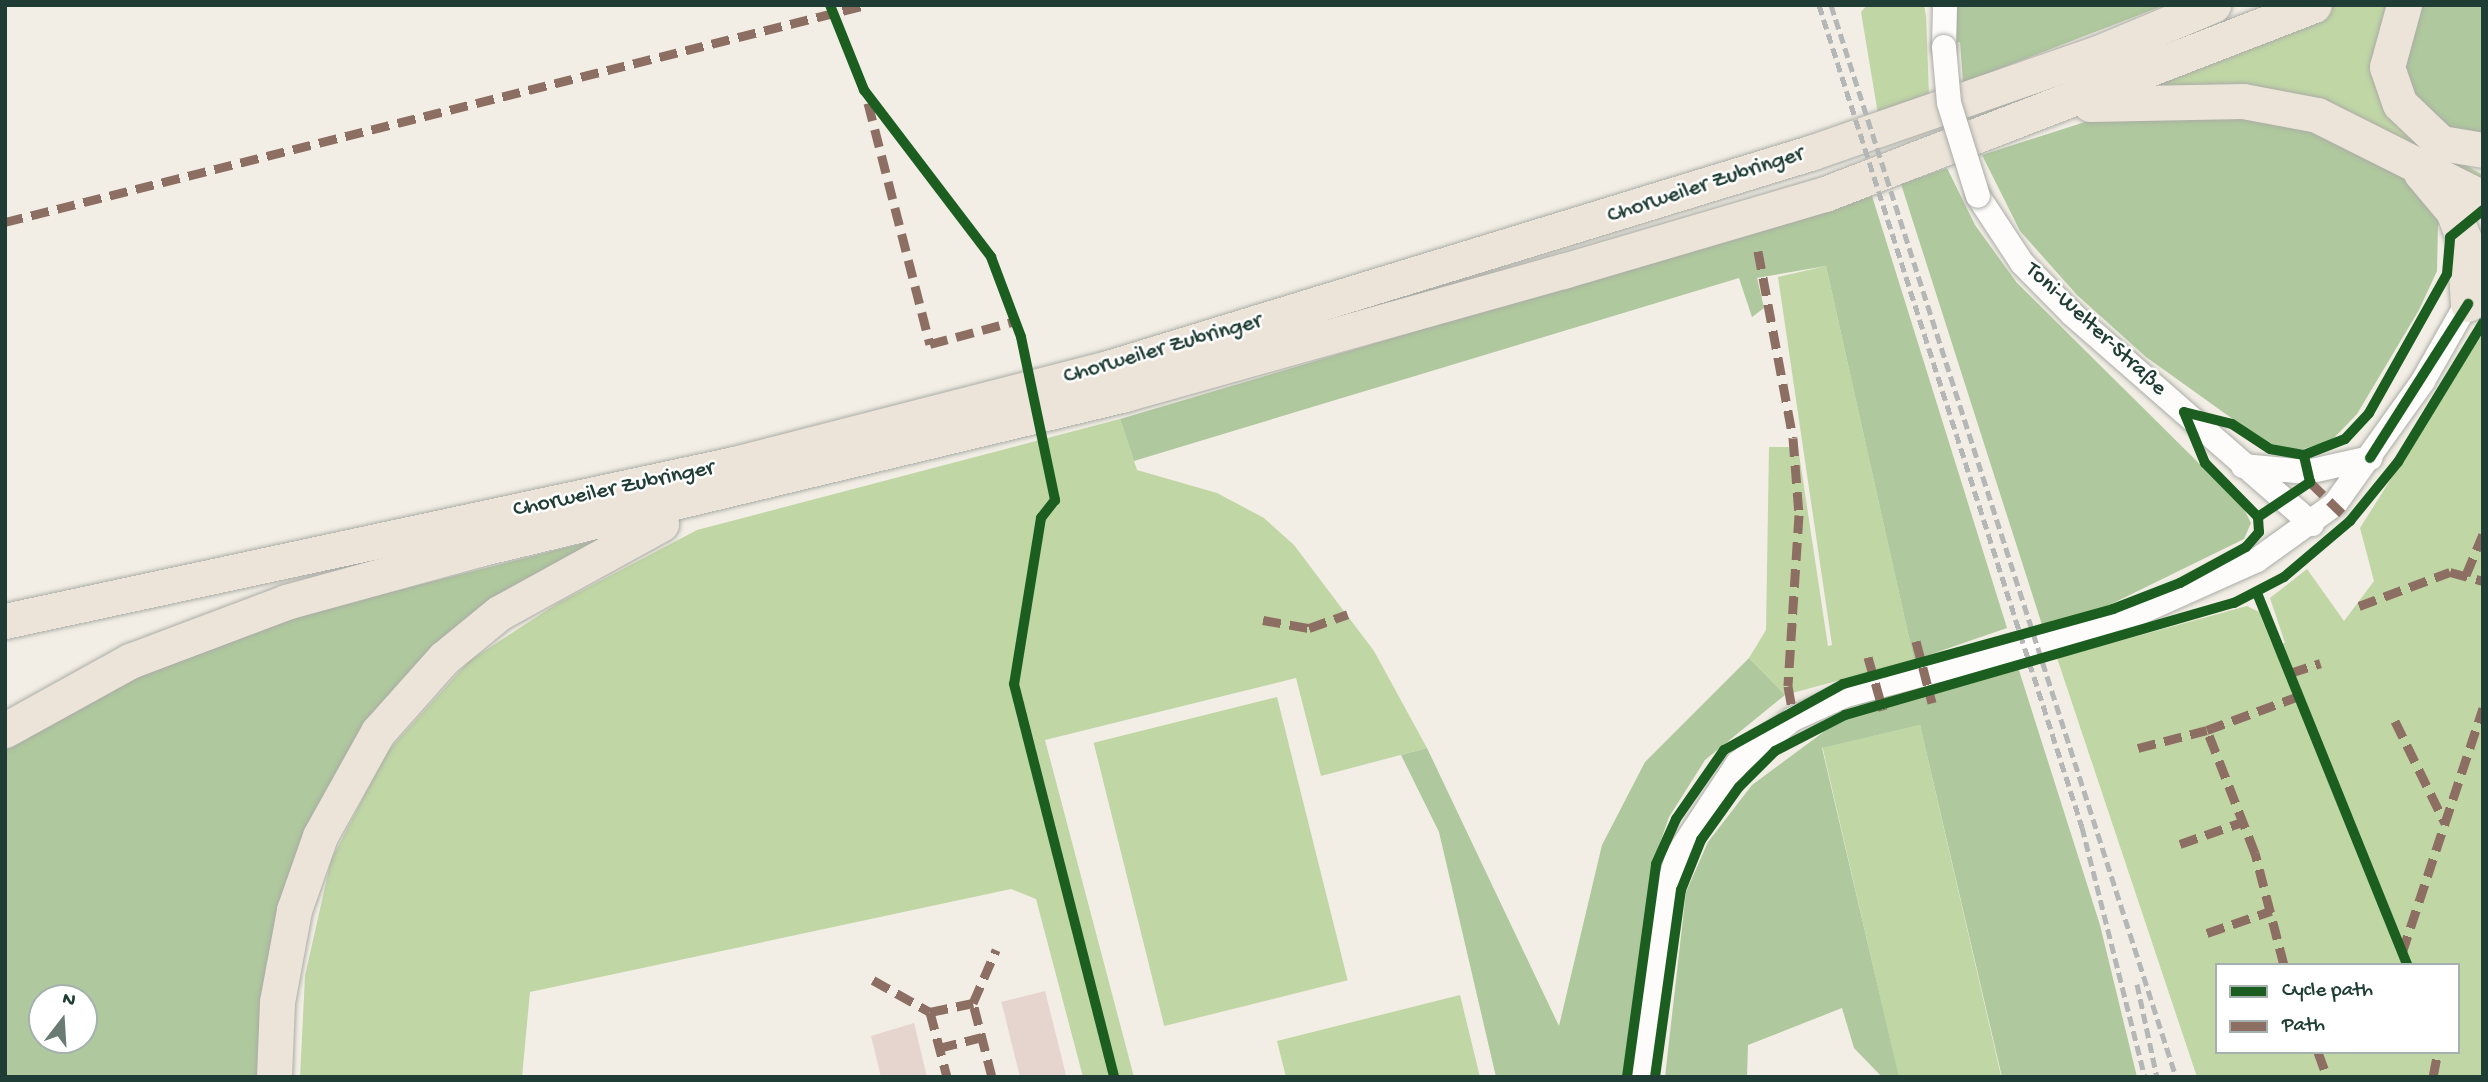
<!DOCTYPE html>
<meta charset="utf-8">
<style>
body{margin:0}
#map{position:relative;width:2488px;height:1082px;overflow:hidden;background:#f2eee5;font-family:"Gochi Hand",sans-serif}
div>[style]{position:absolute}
.green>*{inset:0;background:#c0d6a5;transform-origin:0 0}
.forest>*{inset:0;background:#afc89d}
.building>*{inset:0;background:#e6d5cf;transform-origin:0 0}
.roads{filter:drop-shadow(0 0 2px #aaaca6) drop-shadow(0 0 2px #aaaca6)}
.minor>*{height:24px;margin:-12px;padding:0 12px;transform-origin:12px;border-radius:12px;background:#fdfcfb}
.highway>*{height:35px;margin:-17.5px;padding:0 17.5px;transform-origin:17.5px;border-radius:17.5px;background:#ece4d9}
.rail>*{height:5px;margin-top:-2.5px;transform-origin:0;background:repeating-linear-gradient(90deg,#b4b7b5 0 10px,transparent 0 15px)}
.bridges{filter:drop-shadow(0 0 2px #aaaca6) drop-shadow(0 0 2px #aaaca6)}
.minor-bridge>*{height:24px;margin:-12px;padding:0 12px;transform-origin:12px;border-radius:12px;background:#fdfcfb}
.quiet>*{height:9px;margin-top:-4.5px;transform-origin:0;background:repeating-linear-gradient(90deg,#8d6e63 0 18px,transparent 0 27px)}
.cycleway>*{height:10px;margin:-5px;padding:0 5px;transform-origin:5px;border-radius:5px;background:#1b5e20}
span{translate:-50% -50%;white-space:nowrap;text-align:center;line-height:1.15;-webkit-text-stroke:5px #fff;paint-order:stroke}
.street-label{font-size:23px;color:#1f3d34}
.frame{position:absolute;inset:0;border:7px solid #1f3d34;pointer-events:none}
.legend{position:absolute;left:2215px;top:963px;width:245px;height:91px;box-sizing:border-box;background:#fff;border:2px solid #a5b1ae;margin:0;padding:9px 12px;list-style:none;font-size:21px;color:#1f3d34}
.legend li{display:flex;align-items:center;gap:14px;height:35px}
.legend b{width:35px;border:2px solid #a5b1ae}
.north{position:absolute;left:28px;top:984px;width:70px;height:70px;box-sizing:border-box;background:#fff;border:2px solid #a5b1ae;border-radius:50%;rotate:17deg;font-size:19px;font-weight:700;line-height:28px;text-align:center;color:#1f3d34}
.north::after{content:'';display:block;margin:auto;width:24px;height:32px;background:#697b72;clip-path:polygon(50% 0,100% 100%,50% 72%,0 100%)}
</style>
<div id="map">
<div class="green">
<i style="clip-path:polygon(1867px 5px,1924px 5px,1926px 16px,1929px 95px,1878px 114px,1861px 12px)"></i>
<i style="clip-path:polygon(2334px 5px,2395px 5px,2429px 144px,2483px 175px,2483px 183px,2107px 97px)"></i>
<i style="clip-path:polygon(1826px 266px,1914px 660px,1785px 695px,1749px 658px,1766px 630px,1769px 447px,1798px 447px,1828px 646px,1832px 645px,1778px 277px)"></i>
<i style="clip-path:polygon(evenodd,2483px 333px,2483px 1077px,2197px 1077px,2057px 658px,2247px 606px,2259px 612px,2272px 644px,2285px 643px,2270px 598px,2307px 569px,2344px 621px,2374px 581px,2360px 528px,2483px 333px,2217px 965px,2458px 965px,2458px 1052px,2217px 1052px,2217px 965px)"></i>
<i style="clip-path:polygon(1120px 419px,1137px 470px,1217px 493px,1264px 518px,1294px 545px,1374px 651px,1427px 748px,1321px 776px,1296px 678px,1045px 740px,1134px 1077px,1083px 1077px,1036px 899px,1011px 889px,530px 992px,522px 1077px,300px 1077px,305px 976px,331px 860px,387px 752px,469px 661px,558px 603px,697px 530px)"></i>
<i style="left:1277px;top:697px;width:292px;height:189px;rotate:76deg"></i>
<i style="left:1920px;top:725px;width:361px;height:100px;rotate:77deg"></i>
<i style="clip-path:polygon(1460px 995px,1480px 1077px,1286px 1077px,1277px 1041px)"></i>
</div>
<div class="forest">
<i style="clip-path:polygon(1956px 5px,2165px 5px,1963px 83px,1960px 42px,1953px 43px)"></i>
<i style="clip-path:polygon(2412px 5px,2483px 5px,2483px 141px,2461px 140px,2402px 94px)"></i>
<i style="clip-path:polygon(2110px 114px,2282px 115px,2421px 181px,2452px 220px,2438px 225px,2437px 271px,2419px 310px,2357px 414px,2332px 440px,2297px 451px,2265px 442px,2146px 357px,2077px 295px,2020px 231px,1982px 155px)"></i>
<i style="clip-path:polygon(1947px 168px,1975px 225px,2017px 283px,2243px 507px,2251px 523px,2244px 539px,2095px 612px,2043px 628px,1901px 184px)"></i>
<i style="clip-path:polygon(1872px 196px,2007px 628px,1914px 660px,1826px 266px,1757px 278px,1764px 308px,1752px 317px,1739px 278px,1134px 461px,1120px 419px)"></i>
<i style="clip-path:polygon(evenodd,600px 539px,358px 746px,262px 1077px,5px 1077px,5px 750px,123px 682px,284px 619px,600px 539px,42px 998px,84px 998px,84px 1040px,42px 1040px,42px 998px)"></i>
<i style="clip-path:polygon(1749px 658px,1785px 695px,1705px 760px,1669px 817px,1652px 866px,1623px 1077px,1496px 1077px,1439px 832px,1401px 755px,1427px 748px,1559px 1026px,1602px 845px,1645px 762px)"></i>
<i style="clip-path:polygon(2016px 661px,2100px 925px,2137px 1077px,2002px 1077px,1920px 725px,1822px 748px,1899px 1077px,1882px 1077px,1854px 1048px,1842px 1008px,1748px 1045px,1747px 1077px,1665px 1077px,1686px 892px,1708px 842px,1752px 785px,1864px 702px)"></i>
</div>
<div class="building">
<i style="left:1045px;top:991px;width:89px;height:45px;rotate:76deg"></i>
<i style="clip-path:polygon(914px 1023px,927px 1077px,881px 1077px,871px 1036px)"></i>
</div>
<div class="roads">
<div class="minor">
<i style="left:1944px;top:47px;width:42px;rotate:-88.6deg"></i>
<i style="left:1978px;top:196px;width:80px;rotate:56.7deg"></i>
<i style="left:2022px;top:263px;width:71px;rotate:45.6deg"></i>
<i style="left:2072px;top:314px;width:319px;rotate:41.2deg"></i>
<i style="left:2243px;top:466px;width:64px;rotate:5.4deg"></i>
<i style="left:2307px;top:472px;width:65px;rotate:-12.5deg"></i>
<i style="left:1640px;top:1077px;width:170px;rotate:-82.6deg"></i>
<i style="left:1662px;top:908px;width:56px;rotate:-73.5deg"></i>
<i style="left:1678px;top:854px;width:109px;rotate:-56.6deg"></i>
<i style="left:1738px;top:763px;width:70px;rotate:-38.7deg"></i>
<i style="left:1793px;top:719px;width:58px;rotate:-24.4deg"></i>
<i style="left:1846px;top:695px;width:283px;rotate:-15deg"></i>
<i style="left:2119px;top:622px;width:151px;rotate:-24.2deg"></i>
<i style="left:2257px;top:560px;width:96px;rotate:-35.7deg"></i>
<i style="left:2335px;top:504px;width:151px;rotate:-54.4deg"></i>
<i style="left:2423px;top:381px;width:106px;rotate:-60.5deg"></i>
</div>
<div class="highway">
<i style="left:2404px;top:5px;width:64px;rotate:105.3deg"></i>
<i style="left:2387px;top:67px;width:39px;rotate:71deg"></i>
<i style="left:2400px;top:104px;width:57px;rotate:43.6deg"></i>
<i style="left:2441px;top:143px;width:43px;rotate:9.5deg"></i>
<i style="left:2090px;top:104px;width:153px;rotate:-1.1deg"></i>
<i style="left:2243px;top:101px;width:75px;rotate:10.7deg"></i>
<i style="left:2317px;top:115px;width:186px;rotate:26.6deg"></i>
<i style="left:2421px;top:173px;width:50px;rotate:49.9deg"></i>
<i style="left:2453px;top:211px;width:30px;rotate:69deg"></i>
<i style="left:2464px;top:239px;width:65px;rotate:86.5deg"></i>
<i style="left:5px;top:621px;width:746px;rotate:-12.15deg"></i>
<i style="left:734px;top:464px;width:386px;rotate:-14.4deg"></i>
<i style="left:1108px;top:368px;width:737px;rotate:-17.03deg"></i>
<i style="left:1813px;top:152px;width:302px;rotate:-19.2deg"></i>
<i style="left:2098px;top:53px;width:125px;rotate:-22.7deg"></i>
<i style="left:5px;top:730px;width:143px;rotate:-28.9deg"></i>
<i style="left:130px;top:661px;width:167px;rotate:-20.7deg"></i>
<i style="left:286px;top:602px;width:199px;rotate:-15.4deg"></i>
<i style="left:478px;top:549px;width:665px;rotate:-13.47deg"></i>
<i style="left:1125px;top:394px;width:455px;rotate:-15.7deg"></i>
<i style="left:1563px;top:271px;width:273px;rotate:-16.4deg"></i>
<i style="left:1825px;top:194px;width:524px;rotate:-21.13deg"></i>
<i style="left:274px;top:1077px;width:75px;rotate:-87.7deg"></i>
<i style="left:277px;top:1002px;width:94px;rotate:-79.5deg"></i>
<i style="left:294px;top:910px;width:78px;rotate:-70.6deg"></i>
<i style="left:320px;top:836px;width:119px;rotate:-60.9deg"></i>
<i style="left:378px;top:732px;width:99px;rotate:-48.3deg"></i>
<i style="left:444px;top:658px;width:71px;rotate:-39.3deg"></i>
<i style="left:499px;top:613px;width:185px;rotate:-28.8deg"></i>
</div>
</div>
<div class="rail">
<i style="left:1819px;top:5px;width:863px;rotate:72.26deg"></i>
<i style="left:2082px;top:827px;width:258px;rotate:75.9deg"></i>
<i style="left:1831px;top:5px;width:1126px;rotate:72.16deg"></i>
<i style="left:2137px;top:984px;width:95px;rotate:77.9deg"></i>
</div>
<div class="bridges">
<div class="minor-bridge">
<i style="left:1944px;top:47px;width:56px;rotate:84.9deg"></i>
<i style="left:1949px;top:103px;width:97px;rotate:72.7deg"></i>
</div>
</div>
<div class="quiet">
<i style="left:868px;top:103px;width:249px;rotate:75.6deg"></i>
<i style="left:930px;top:344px;width:88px;rotate:-15.1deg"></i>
<i style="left:5px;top:222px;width:888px;rotate:-14.15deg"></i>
<i style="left:1758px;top:251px;width:190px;rotate:79.4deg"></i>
<i style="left:1793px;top:438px;width:77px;rotate:85.5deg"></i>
<i style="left:1799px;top:515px;width:171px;rotate:93.7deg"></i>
<i style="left:1788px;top:686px;width:29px;rotate:80deg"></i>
<i style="left:2310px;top:482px;width:56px;rotate:44.3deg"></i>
<i style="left:2466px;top:575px;width:44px;rotate:-67.5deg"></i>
<i style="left:2359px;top:606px;width:97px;rotate:-20.5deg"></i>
<i style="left:2450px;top:572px;width:34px;rotate:15deg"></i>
<i style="left:1263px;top:620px;width:47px;rotate:9.9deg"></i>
<i style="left:1309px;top:628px;width:41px;rotate:-19.7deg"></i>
<i style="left:1916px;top:641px;width:64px;rotate:75.5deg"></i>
<i style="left:1868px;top:657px;width:55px;rotate:74.2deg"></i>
<i style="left:2290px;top:673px;width:32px;rotate:-18deg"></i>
<i style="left:2395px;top:721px;width:114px;rotate:63.9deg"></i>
<i style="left:2138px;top:748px;width:71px;rotate:-14.6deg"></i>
<i style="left:2180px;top:844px;width:66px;rotate:-19.5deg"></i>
<i style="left:2207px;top:933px;width:68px;rotate:-19deg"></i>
<i style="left:2402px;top:953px;width:258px;rotate:-71.7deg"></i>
<i style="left:2284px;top:965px;width:116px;rotate:-104.5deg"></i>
<i style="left:2255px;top:853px;width:132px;rotate:-111.3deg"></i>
<i style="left:2207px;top:730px;width:98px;rotate:-20.3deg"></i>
<i style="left:873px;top:980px;width:65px;rotate:29.3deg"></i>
<i style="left:930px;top:1012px;width:67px;rotate:75.3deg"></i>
<i style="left:930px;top:1012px;width:44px;rotate:-11.8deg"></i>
<i style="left:939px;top:1048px;width:44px;rotate:-14.3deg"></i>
<i style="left:2318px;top:1052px;width:27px;rotate:70deg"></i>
<i style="left:992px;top:1077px;width:76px;rotate:-104.4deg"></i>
<i style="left:973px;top:1003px;width:58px;rotate:-66.5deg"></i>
<i style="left:2433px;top:1077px;width:25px;rotate:-79deg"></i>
</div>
<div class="cycleway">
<i style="left:830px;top:5px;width:92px;rotate:68.2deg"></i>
<i style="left:864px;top:90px;width:210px;rotate:52.7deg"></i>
<i style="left:991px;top:257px;width:85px;rotate:69.4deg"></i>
<i style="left:1021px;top:337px;width:167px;rotate:78.2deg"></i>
<i style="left:1055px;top:500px;width:23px;rotate:128deg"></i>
<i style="left:1041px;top:518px;width:168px;rotate:99.2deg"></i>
<i style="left:1014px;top:684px;width:406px;rotate:75.7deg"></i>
<i style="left:2184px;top:412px;width:55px;rotate:67.6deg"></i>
<i style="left:2205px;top:463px;width:76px;rotate:45.5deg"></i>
<i style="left:2184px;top:412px;width:49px;rotate:14deg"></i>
<i style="left:2232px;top:424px;width:45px;rotate:33.3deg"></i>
<i style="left:2270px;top:449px;width:35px;rotate:10deg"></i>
<i style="left:2370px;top:458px;width:183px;rotate:-57.5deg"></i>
<i style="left:2257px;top:593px;width:401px;rotate:68deg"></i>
<i style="left:1627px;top:1077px;width:215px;rotate:-82.2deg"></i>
<i style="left:1656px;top:864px;width:49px;rotate:-66deg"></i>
<i style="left:1676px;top:819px;width:84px;rotate:-55.2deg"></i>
<i style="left:1724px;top:750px;width:136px;rotate:-29deg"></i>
<i style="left:1843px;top:684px;width:280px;rotate:-15.5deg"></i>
<i style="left:2113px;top:609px;width:72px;rotate:-21.2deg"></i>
<i style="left:2180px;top:583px;width:75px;rotate:-28.6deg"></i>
<i style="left:2246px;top:547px;width:20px;rotate:-49deg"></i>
<i style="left:2259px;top:532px;width:15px;rotate:-94deg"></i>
<i style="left:2258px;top:517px;width:63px;rotate:-33.9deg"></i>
<i style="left:2310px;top:482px;width:28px;rotate:-103deg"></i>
<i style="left:2304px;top:455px;width:44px;rotate:-21.3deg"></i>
<i style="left:2345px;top:439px;width:35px;rotate:-47deg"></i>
<i style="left:2369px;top:413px;width:159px;rotate:-60.7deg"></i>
<i style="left:2447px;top:274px;width:37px;rotate:-85deg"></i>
<i style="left:2450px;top:237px;width:43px;rotate:-39.3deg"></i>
<i style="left:1655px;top:1077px;width:189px;rotate:-82.1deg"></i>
<i style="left:1681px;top:890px;width:54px;rotate:-68.2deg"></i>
<i style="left:1701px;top:840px;width:65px;rotate:-54.4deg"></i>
<i style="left:1739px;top:787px;width:51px;rotate:-45deg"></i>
<i style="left:1775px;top:751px;width:79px;rotate:-27.2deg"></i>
<i style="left:1845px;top:715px;width:405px;rotate:-16.1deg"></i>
<i style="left:2234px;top:603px;width:56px;rotate:-27.5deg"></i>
<i style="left:2284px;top:577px;width:87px;rotate:-40.3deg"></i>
<i style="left:2350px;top:521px;width:76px;rotate:-50.9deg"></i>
<i style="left:2398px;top:462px;width:163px;rotate:-58.6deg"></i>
</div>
<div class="street-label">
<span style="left:1706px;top:186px;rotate:-18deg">Chorweiler Zubringer</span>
<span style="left:2095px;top:330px;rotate:43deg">Toni-Welter-Straße</span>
<span style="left:1163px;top:350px;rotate:-16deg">Chorweiler Zubringer</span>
<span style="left:614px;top:490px;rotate:-12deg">Chorweiler Zubringer</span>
</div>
<div class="frame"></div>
<ul class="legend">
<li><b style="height:9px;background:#1b5e20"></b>Cycle path</li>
<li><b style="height:9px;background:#8d6e63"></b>Path</li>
</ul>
<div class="north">N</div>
</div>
